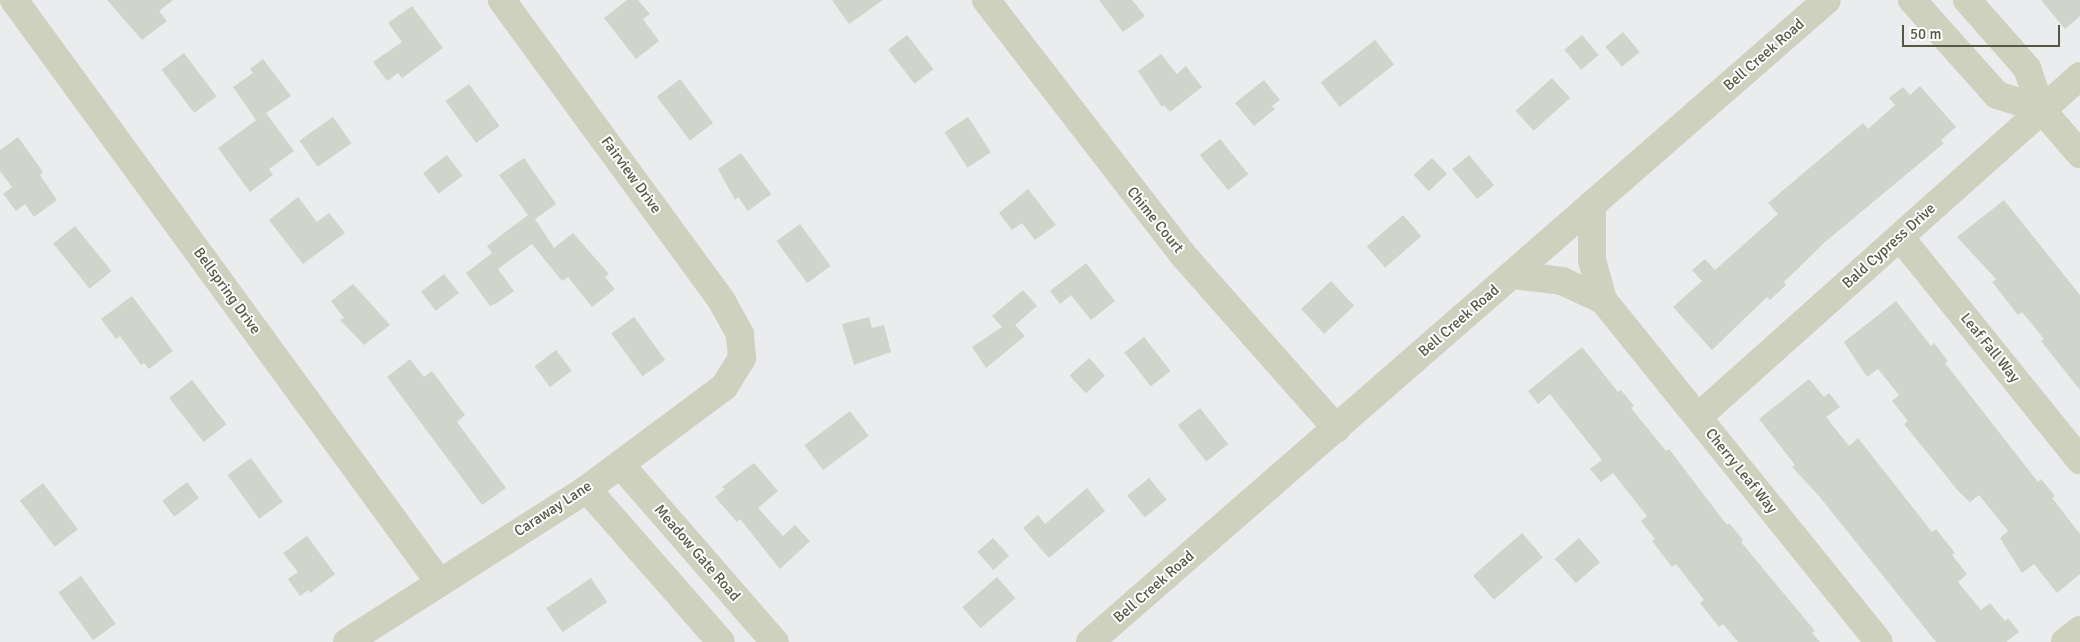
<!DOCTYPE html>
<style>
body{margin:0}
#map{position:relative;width:2080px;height:642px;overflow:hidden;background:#ebecee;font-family:Signika,sans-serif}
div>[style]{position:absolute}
.building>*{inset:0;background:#d0d4ca;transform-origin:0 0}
.minor>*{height:28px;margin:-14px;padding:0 14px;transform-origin:14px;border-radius:14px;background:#ced1be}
span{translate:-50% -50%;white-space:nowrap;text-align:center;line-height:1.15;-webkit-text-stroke:4px #fff;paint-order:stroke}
.street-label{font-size:15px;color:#555944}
.scale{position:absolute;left:1902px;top:25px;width:158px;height:22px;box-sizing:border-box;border:2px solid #555944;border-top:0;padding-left:6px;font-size:15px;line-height:18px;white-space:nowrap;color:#555944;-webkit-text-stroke:4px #fff;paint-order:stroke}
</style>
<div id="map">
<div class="building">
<i style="clip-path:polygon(107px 0,173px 0,159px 11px,167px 21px,142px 40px)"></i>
<i style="clip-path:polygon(627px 0,638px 0,650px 14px,643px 19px,659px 41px,636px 59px,604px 18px)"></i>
<i style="clip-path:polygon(832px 0,883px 0,849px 24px)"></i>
<i style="clip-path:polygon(1099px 0,1132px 0,1145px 16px,1123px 32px)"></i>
<i style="clip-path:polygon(2041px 0,2080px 0,2080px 16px,2065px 29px)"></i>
<i style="clip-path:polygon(412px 6px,443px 48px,402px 78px,398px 73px,387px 81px,373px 62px,402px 42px,388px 23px)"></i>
<i style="left:1623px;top:32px;width:26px;height:23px;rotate:50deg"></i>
<i style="left:907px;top:35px;width:43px;height:24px;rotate:52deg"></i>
<i style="left:1582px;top:35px;width:26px;height:23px;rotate:50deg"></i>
<i style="left:1375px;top:40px;width:31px;height:69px;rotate:52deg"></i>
<i style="left:184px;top:53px;width:54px;height:28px;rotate:53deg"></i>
<i style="clip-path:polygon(1161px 54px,1177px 74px,1186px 66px,1202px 87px,1170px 112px,1164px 105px,1162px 107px,1138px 71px)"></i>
<i style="clip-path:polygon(263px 59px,291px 96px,256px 120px,233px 87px,253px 73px,250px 69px)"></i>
<i style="left:1552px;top:78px;width:27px;height:49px;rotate:48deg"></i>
<i style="left:680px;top:79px;width:55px;height:29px;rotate:53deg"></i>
<i style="clip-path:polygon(1264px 80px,1280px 100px,1272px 106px,1275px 109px,1254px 126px,1235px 103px)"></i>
<i style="left:469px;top:84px;width:52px;height:29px;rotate:54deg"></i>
<i style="clip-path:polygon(1920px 86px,1956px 127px,1941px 140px,1944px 143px,1825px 242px,1784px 282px,1786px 285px,1770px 300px,1767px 297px,1712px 350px,1673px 307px,1702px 281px,1692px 270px,1705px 259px,1715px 270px,1778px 214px,1768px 203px,1863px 123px,1868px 129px,1895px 105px,1889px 98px,1903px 87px,1910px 95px)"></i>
<i style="clip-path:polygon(266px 113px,294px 151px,269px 169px,273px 175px,250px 192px,218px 148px)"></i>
<i style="left:333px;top:117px;width:32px;height:41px;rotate:55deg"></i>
<i style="left:968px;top:117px;width:42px;height:28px;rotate:57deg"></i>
<i style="clip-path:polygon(18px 137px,43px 172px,40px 175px,57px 200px,34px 217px,25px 204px,16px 211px,3px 194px,12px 187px,0 171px,0 150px)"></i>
<i style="left:1220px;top:139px;width:45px;height:26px;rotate:51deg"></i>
<i style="clip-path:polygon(741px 153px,771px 194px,748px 211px,738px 197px,735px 200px,718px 169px)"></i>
<i style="left:447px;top:155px;width:26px;height:30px;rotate:53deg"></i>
<i style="left:1469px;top:155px;width:39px;height:22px;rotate:50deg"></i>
<i style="clip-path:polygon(524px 158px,556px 204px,535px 219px,554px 248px,573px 233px,609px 274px,605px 277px,615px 289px,592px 307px,568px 277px,562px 281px,532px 244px,498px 269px,514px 291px,497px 303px,490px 306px,466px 273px,492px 253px,487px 246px,528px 215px,499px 175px)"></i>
<i style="left:1432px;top:158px;width:22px;height:25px;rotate:47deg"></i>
<i style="clip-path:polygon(1028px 189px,1056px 225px,1035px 240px,1022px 223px,1012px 230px,999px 213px)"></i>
<i style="clip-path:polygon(298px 197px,317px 222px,329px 213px,345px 233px,303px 264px,269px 220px)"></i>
<i style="clip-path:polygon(2004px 200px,2080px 295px,2080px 390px,2041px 341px,2044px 339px,2022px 312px,2018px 315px,1992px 282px,1996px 279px,1957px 237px)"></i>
<i style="left:1403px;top:215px;width:28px;height:48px;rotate:49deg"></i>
<i style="left:800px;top:224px;width:52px;height:29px;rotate:54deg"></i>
<i style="left:75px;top:226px;width:58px;height:28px;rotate:51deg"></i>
<i style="clip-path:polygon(1086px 263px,1115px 301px,1091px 320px,1071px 295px,1060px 304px,1050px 291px)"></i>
<i style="left:444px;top:274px;width:24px;height:29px;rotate:52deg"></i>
<i style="left:1331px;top:281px;width:34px;height:41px;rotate:47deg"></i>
<i style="clip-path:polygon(353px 284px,390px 325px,364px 345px,340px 320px,344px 318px,331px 301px)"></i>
<i style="clip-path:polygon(1023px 290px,1037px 306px,1015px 325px,1025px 336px,986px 368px,972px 347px,1002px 327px,992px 316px)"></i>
<i style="clip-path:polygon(132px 296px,173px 351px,149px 369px,144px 363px,141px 365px,120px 336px,116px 339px,101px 319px)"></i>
<i style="clip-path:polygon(1896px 301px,1931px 346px,1934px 343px,1948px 361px,1945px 363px,2038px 482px,2041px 479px,2055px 496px,2052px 498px,2080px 534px,2080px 574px,2057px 593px,2034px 564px,2022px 573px,2000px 538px,2008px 531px,1979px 495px,1970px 502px,1959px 492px,1904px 424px,1908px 421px,1892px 401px,1899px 395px,1878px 369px,1867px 377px,1844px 342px)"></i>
<i style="left:634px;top:317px;width:53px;height:28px;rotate:54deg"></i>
<i style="clip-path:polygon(869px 317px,872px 328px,884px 325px,891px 352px,854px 365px,842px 324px)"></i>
<i style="left:1144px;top:337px;width:43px;height:25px;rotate:52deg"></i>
<i style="clip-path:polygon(1582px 347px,1618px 392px,1621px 390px,1634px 406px,1631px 408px,1666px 451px,1669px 449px,1727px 525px,1729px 523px,1743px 540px,1741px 542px,1815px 631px,1812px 633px,1820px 642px,1738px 642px,1723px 624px,1719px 627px,1700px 603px,1704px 600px,1676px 564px,1672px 567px,1652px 541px,1655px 539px,1641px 521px,1647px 516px,1613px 473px,1601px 482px,1590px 469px,1602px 460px,1550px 394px,1538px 404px,1528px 391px)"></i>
<i style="left:556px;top:350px;width:26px;height:27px;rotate:53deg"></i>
<i style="left:1089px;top:358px;width:24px;height:26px;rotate:48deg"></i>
<i style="clip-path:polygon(410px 359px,424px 377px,432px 371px,465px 415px,457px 422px,506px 488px,482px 505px,387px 377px)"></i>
<i style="clip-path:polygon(1809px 379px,1824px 397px,1829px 393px,1840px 407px,1826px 417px,1849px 446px,1858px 438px,1932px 532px,1936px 529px,1955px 553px,1952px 555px,1967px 574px,1958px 582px,1981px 610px,1990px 603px,2005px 621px,2008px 618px,2019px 632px,2006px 642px,1936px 642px,1819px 496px,1792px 467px,1795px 465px,1759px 419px)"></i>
<i style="left:192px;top:380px;width:56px;height:29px;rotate:52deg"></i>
<i style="left:1200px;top:408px;width:46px;height:28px;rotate:52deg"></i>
<i style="left:850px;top:411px;width:31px;height:57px;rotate:53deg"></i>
<i style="left:251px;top:458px;width:54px;height:29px;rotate:54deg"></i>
<i style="clip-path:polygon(754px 463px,778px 491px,758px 508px,783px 536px,795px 525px,810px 541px,780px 569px,740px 519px,737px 522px,715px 497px,725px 489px,722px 487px)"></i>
<i style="left:1149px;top:478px;width:28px;height:28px;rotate:51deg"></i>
<i style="left:187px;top:482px;width:20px;height:31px;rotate:53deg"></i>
<i style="left:43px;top:483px;width:58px;height:29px;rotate:53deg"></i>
<i style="clip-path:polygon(1087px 488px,1105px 511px,1049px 558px,1023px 528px,1038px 515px,1045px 524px)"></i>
<i style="left:1522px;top:533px;width:32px;height:65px;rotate:49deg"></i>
<i style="clip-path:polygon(307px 536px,335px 574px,310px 593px,308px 590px,300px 596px,288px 579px,298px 572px,283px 553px)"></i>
<i style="left:993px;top:538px;width:24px;height:21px;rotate:48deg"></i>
<i style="left:1579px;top:538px;width:32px;height:32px;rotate:49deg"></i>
<i style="left:81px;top:576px;width:59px;height:28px;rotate:54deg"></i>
<i style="left:997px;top:577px;width:28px;height:46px;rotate:49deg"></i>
<i style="left:591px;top:578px;width:29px;height:54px;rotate:56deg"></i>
</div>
<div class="minor">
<i style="left:14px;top:0;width:721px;rotate:53.86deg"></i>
<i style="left:986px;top:0;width:322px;rotate:52.3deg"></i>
<i style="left:1183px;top:255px;width:232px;rotate:48.5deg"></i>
<i style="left:1912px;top:0;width:127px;rotate:48.2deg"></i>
<i style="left:1997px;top:95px;width:46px;rotate:17.7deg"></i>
<i style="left:1967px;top:0;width:91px;rotate:48.6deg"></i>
<i style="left:2027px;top:68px;width:43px;rotate:71.1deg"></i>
<i style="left:2041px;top:109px;width:60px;rotate:49.1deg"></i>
<i style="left:1592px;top:205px;width:55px;rotate:90deg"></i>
<i style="left:1592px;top:260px;width:41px;rotate:74.6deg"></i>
<i style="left:1603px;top:300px;width:439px;rotate:51.1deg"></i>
<i style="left:1900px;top:237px;width:287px;rotate:51.1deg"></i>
<i style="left:1512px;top:275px;width:50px;rotate:6.8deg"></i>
<i style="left:1562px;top:281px;width:45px;rotate:24.9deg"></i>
<i style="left:1698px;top:417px;width:512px;rotate:-41.75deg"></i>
<i style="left:620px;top:464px;width:236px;rotate:49deg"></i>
<i style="left:587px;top:489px;width:203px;rotate:48.8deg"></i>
<i style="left:347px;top:642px;width:285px;rotate:-32.5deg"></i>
<i style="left:587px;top:489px;width:171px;rotate:-36.7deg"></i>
<i style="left:724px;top:387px;width:34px;rotate:-58deg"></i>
<i style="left:742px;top:358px;width:24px;rotate:-95deg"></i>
<i style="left:740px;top:334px;width:38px;rotate:-119deg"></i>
<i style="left:722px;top:301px;width:373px;rotate:-126.2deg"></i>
<i style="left:1090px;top:642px;width:977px;rotate:-41.06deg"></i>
<i style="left:2065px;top:642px;width:19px;rotate:-39deg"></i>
</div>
<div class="street-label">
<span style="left:1764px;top:55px;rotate:-41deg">Bell Creek Road</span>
<span style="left:631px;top:175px;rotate:54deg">Fairview Drive</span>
<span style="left:1155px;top:220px;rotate:51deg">Chime Court</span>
<span style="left:1889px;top:246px;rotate:-42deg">Bald Cypress Drive</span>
<span style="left:227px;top:291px;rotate:54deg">Bellspring Drive</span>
<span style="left:1459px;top:321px;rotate:-41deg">Bell Creek Road</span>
<span style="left:1990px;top:348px;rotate:51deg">Leaf Fall Way</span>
<span style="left:1741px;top:471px;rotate:51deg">Cherry Leaf Way</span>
<span style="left:553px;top:509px;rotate:-33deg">Caraway Lane</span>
<span style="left:697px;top:553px;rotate:49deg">Meadow Gate Road</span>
<span style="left:1154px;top:587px;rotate:-41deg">Bell Creek Road</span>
</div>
<div class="scale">50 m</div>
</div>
